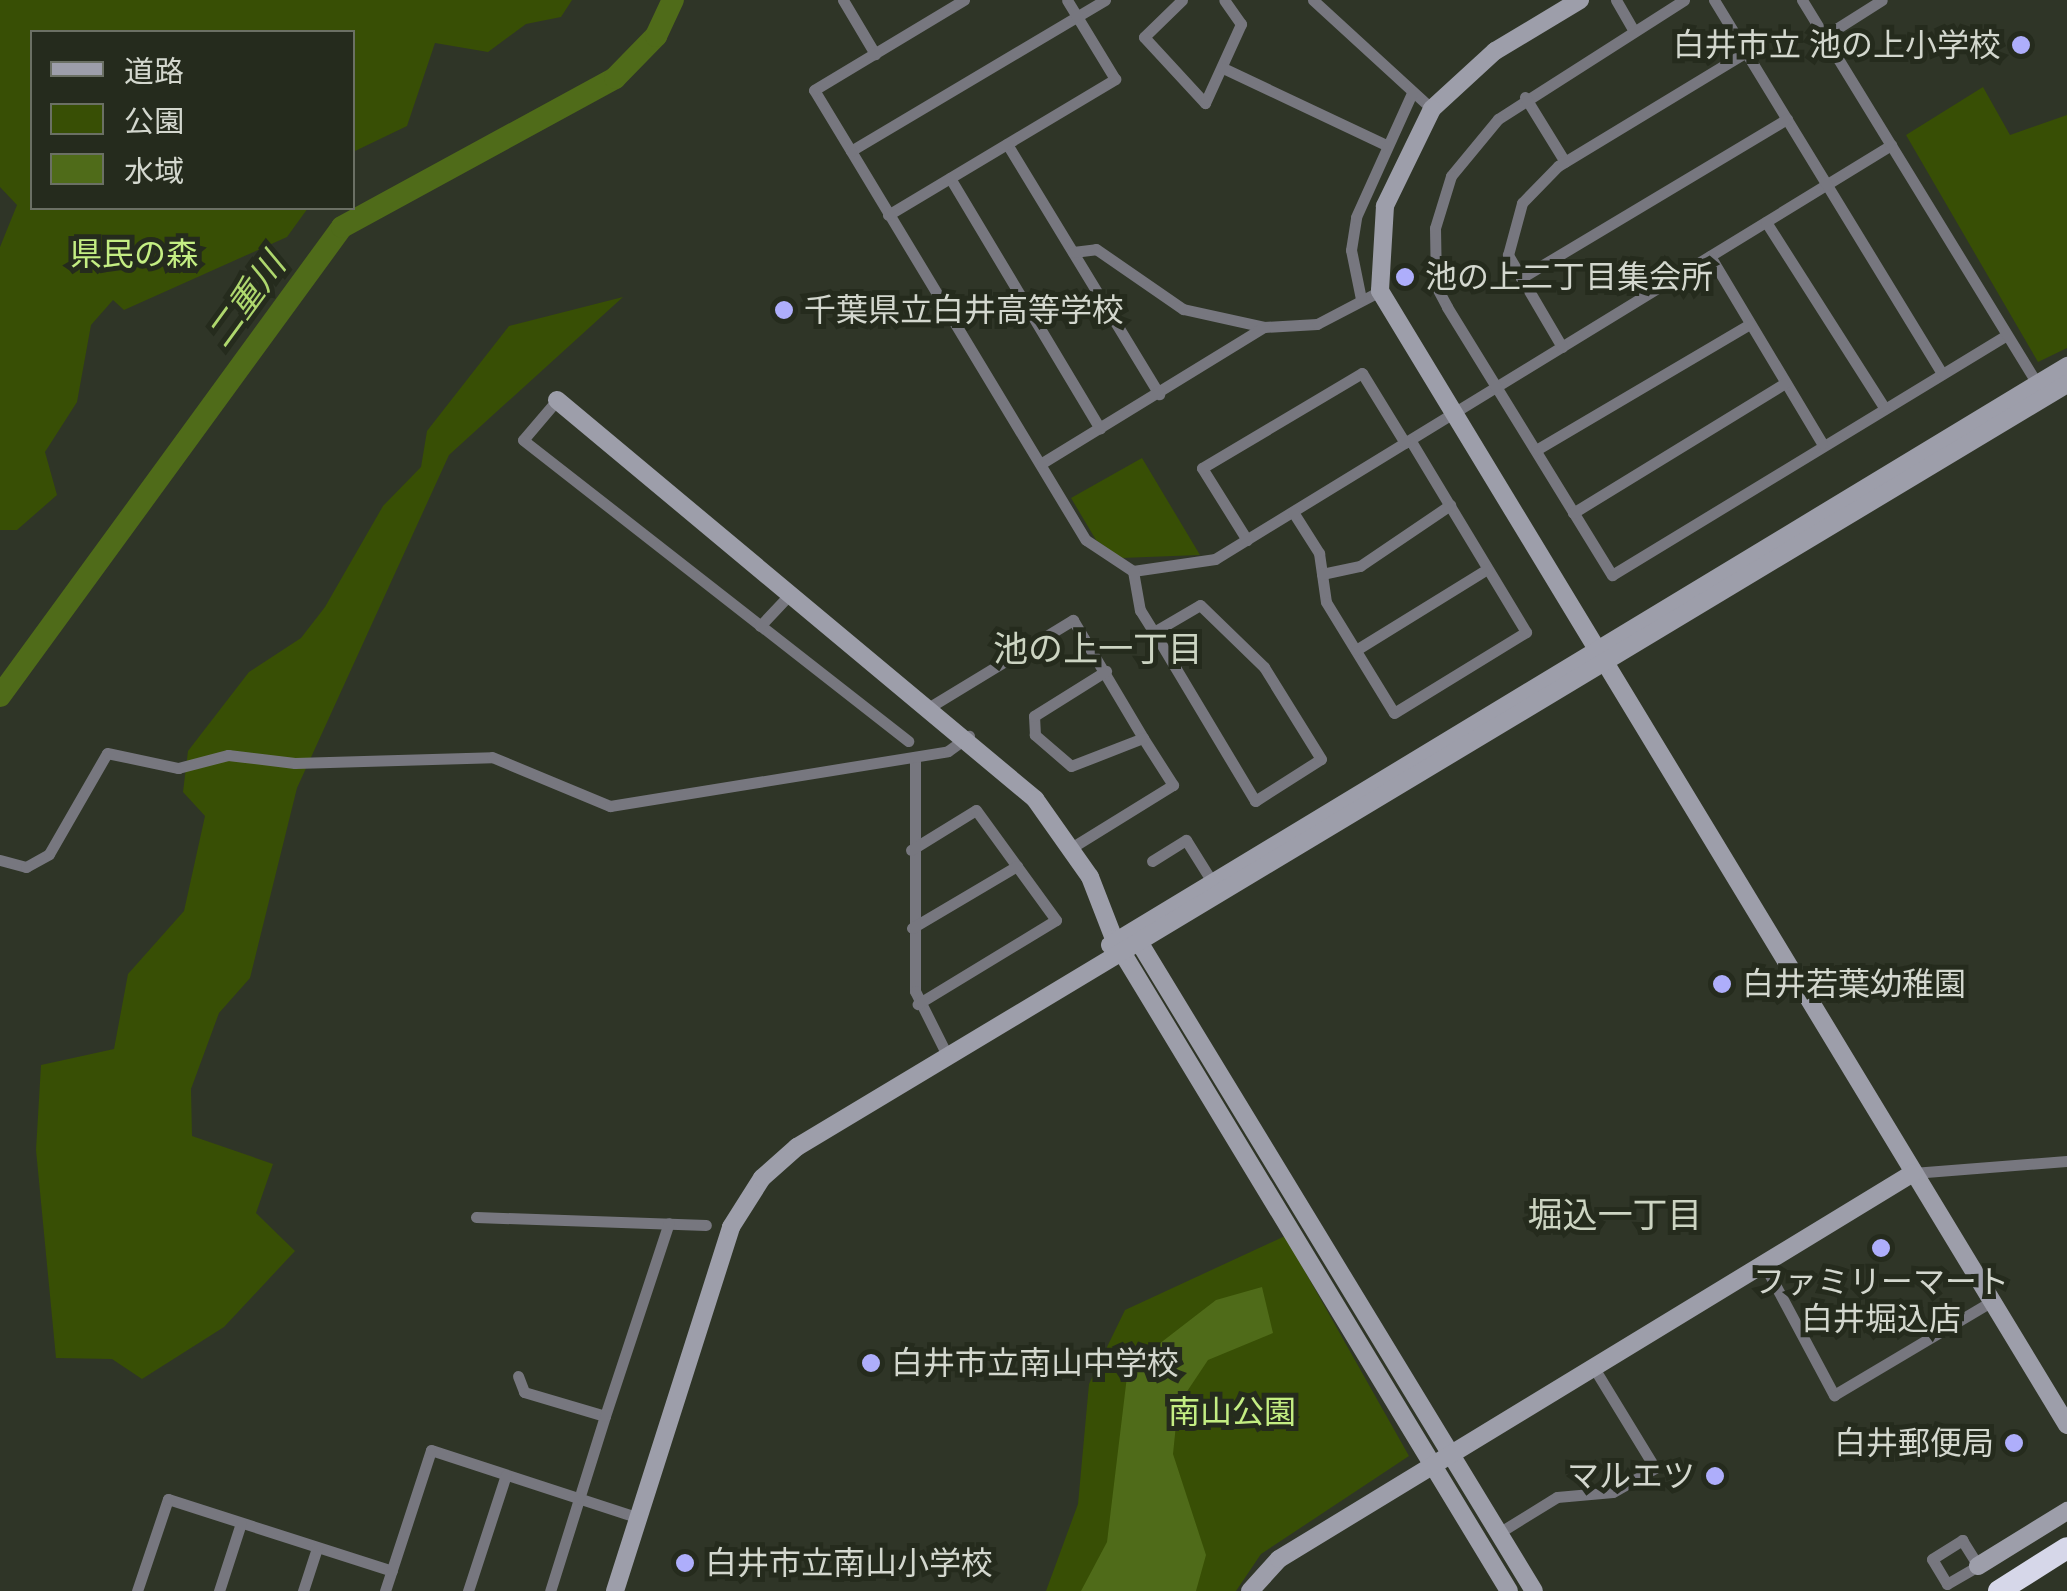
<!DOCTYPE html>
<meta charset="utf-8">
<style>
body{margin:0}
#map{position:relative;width:2067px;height:1591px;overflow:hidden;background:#2f3527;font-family:Raleway,"Noto Sans JP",sans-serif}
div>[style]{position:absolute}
.green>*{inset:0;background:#384f05}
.water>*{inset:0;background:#4f6b19}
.river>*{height:22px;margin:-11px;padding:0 11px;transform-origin:11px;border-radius:11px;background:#4f6b19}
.street>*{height:11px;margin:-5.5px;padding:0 5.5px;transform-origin:5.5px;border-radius:5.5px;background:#77777f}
.secondary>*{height:18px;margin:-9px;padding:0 9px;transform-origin:9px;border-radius:9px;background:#9d9eaa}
.highway>*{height:22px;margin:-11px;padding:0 11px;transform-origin:11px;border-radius:11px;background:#d6d7e9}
.dots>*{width:28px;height:28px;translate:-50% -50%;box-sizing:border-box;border:5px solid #252b1d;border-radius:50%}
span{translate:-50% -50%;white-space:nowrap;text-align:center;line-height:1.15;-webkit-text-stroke:10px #252b1d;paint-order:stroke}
.poi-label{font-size:32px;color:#d3d7ce}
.right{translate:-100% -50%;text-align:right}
.left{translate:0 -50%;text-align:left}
.park-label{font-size:32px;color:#c4ee83}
.water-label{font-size:35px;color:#aed76d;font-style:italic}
.neighbourhood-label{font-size:35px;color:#ccd4c2}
.legend{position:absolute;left:30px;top:30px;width:325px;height:180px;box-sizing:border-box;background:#252b1d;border:2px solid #6b7064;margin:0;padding:12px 18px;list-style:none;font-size:30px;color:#d3d7ce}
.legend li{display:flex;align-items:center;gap:20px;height:50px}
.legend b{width:50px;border:2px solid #6b7064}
</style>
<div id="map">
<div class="green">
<i style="clip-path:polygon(0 0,572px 0,561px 17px,526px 24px,488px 52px,435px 43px,407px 126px,353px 152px,352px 32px,32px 32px,32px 208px,308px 208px,287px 237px,124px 310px,113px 300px,91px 325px,77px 402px,45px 452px,57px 495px,17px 530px,0 530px,0 247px,17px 205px,0 187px)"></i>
<i style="clip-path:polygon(1983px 87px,2010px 135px,2067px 115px,2067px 348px,2038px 362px,1906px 135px)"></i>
<i style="clip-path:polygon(623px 297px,449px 455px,297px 788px,250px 978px,219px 1013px,191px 1089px,192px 1136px,273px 1164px,256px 1213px,295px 1251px,224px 1327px,142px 1379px,112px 1359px,56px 1358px,36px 1150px,41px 1065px,114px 1049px,128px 974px,184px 911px,205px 816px,183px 792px,188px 751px,249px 672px,301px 638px,325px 607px,383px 506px,421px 467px,427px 431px,509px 326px)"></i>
<i style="clip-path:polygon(1142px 458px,1200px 555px,1121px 558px,1096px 540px,1071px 498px)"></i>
<i style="clip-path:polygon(1285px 1236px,1409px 1456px,1261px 1554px,1236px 1591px,1046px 1591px,1078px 1504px,1089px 1384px,1125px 1310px)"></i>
</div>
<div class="water">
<i style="clip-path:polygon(1262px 1287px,1273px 1333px,1208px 1360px,1178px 1405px,1173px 1454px,1206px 1555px,1196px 1591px,1081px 1591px,1107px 1542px,1128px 1368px,1216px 1300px)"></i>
</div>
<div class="river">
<i style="left:0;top:696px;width:580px;rotate:-53.9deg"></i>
<i style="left:342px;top:227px;width:311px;rotate:-28.6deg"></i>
<i style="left:615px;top:78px;width:59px;rotate:-45.7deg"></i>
<i style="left:656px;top:36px;width:40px;rotate:-65deg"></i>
</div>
<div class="street">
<i style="left:843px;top:0;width:63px;rotate:59.3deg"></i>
<i style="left:1105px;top:0;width:295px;rotate:149.3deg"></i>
<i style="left:851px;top:151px;width:454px;rotate:58.9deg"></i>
<i style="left:1086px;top:540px;width:56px;rotate:33.4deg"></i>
<i style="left:1133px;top:571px;width:83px;rotate:-8.3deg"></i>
<i style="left:1215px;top:559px;width:793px;rotate:-31.48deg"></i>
<i style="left:1182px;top:0;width:53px;rotate:135.8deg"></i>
<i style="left:1144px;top:37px;width:90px;rotate:47.3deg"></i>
<i style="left:1205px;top:103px;width:87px;rotate:-65.5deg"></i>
<i style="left:1241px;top:24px;width:29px;rotate:-125deg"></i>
<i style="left:1313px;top:0;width:161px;rotate:42.5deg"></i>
<i style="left:1616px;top:0;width:36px;rotate:60deg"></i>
<i style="left:1684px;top:0;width:221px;rotate:147.4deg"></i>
<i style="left:1498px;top:119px;width:74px;rotate:129.5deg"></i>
<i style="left:1451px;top:176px;width:54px;rotate:107.1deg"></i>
<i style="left:1435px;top:228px;width:58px;rotate:89deg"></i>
<i style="left:1436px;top:286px;width:24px;rotate:62deg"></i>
<i style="left:1447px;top:307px;width:315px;rotate:58.4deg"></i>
<i style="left:1612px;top:575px;width:461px;rotate:-31.3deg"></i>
<i style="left:1714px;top:0;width:437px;rotate:58.6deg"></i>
<i style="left:1802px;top:0;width:456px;rotate:58.5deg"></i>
<i style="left:1825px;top:36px;width:67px;rotate:-32.3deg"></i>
<i style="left:1223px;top:68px;width:178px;rotate:25.3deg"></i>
<i style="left:1525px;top:97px;width:76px;rotate:58.4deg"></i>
<i style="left:1007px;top:144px;width:293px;rotate:58.7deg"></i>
<i style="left:851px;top:151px;width:71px;rotate:-121.2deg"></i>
<i style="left:814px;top:90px;width:175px;rotate:-31deg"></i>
<i style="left:950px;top:178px;width:292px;rotate:59.1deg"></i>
<i style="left:888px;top:215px;width:265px;rotate:-30.9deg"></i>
<i style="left:1115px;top:79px;width:92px;rotate:-121.3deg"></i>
<i style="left:1766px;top:222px;width:219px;rotate:57.5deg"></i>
<i style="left:1073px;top:252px;width:23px;rotate:-7deg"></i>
<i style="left:1096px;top:249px;width:106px;rotate:34.6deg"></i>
<i style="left:1183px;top:309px;width:83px;rotate:12.5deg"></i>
<i style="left:1264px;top:327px;width:53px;rotate:-3.2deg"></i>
<i style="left:1317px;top:324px;width:71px;rotate:-27.6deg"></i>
<i style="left:1710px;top:256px;width:218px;rotate:59.1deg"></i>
<i style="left:1521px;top:278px;width:310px;rotate:-30.9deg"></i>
<i style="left:1361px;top:299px;width:50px;rotate:-101.5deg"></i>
<i style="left:1351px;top:250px;width:33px;rotate:-81deg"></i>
<i style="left:1356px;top:217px;width:136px;rotate:-65.7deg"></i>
<i style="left:1562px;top:347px;width:107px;rotate:-120.4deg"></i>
<i style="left:1508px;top:255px;width:54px;rotate:-74.9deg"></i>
<i style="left:1522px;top:203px;width:52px;rotate:-45.8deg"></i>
<i style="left:1558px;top:166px;width:220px;rotate:-31.2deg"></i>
<i style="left:557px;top:400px;width:52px;rotate:130.4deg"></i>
<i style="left:523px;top:440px;width:489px;rotate:38deg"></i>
<i style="left:1536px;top:450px;width:248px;rotate:-30.5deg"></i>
<i style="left:1042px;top:463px;width:260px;rotate:-31.5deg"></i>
<i style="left:1293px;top:512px;width:49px;rotate:57.6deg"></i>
<i style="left:1319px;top:553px;width:49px;rotate:81.9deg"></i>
<i style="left:1326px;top:602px;width:130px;rotate:58.5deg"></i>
<i style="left:1394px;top:713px;width:155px;rotate:-31.5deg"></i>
<i style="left:1526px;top:632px;width:224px;rotate:-121.1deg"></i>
<i style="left:1573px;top:513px;width:249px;rotate:-31.5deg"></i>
<i style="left:1247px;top:540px;width:85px;rotate:-122deg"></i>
<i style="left:1202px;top:468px;width:186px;rotate:-30.7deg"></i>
<i style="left:1362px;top:373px;width:82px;rotate:58.4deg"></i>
<i style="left:1133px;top:571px;width:40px;rotate:80deg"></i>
<i style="left:1140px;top:610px;width:26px;rotate:58deg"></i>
<i style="left:1154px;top:632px;width:197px;rotate:59.1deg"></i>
<i style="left:1255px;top:801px;width:78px;rotate:-32.5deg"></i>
<i style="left:1321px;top:759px;width:108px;rotate:-121.8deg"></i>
<i style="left:1264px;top:667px;width:89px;rotate:-135.9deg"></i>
<i style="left:1200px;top:605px;width:53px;rotate:149.6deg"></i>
<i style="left:1322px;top:574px;width:39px;rotate:-12deg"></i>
<i style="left:1360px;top:566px;width:109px;rotate:-34.1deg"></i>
<i style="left:760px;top:626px;width:45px;rotate:-46.8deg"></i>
<i style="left:1356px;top:650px;width:154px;rotate:-31.7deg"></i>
<i style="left:933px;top:705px;width:164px;rotate:-31.3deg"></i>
<i style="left:1073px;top:620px;width:137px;rotate:59.3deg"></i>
<i style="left:915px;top:757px;width:234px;rotate:90deg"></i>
<i style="left:915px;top:991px;width:69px;rotate:63.4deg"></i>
<i style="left:1071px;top:848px;width:120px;rotate:-31.7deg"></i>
<i style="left:1173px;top:785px;width:56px;rotate:-122.6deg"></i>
<i style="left:1143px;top:738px;width:77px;rotate:158.7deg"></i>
<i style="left:1071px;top:766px;width:48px;rotate:-139.3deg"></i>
<i style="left:1035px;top:735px;width:19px;rotate:-93deg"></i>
<i style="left:1034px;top:716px;width:85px;rotate:-32deg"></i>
<i style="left:911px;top:850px;width:76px;rotate:-31.6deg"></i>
<i style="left:976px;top:810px;width:136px;rotate:54deg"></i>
<i style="left:1056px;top:920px;width:162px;rotate:148.7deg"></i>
<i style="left:0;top:860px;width:27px;rotate:15deg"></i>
<i style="left:26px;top:867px;width:26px;rotate:-29deg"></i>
<i style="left:49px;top:854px;width:116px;rotate:-60.1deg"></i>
<i style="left:107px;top:753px;width:73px;rotate:11.9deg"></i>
<i style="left:178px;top:768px;width:52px;rotate:-14.6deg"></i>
<i style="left:228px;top:755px;width:67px;rotate:6.8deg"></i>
<i style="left:295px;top:763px;width:197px;rotate:-1.7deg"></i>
<i style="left:492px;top:757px;width:128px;rotate:22.6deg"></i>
<i style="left:610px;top:806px;width:342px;rotate:-9.2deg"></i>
<i style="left:948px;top:751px;width:26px;rotate:-36deg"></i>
<i style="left:1152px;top:861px;width:40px;rotate:-32deg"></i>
<i style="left:1186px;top:840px;width:47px;rotate:58deg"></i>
<i style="left:912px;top:928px;width:122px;rotate:-30.6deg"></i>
<i style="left:1913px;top:1173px;width:154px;rotate:-4.5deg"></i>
<i style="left:476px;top:1217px;width:230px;rotate:2deg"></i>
<i style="left:1764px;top:1264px;width:149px;rotate:61.9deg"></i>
<i style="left:1834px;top:1395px;width:184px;rotate:-30.7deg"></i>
<i style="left:518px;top:1376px;width:17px;rotate:69deg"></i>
<i style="left:524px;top:1392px;width:84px;rotate:16.5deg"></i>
<i style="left:605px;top:1416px;width:183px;rotate:107.4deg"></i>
<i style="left:605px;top:1416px;width:203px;rotate:-71.7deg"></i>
<i style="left:1497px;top:1534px;width:70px;rotate:-31.7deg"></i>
<i style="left:1557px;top:1497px;width:56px;rotate:-5.1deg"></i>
<i style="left:1613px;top:1492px;width:48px;rotate:-29.7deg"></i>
<i style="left:1655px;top:1468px;width:117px;rotate:-121.4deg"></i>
<i style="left:1962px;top:1540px;width:31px;rotate:58deg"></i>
<i style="left:1978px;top:1566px;width:36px;rotate:150deg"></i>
<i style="left:1947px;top:1584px;width:29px;rotate:-121deg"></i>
<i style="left:1932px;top:1559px;width:36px;rotate:-32deg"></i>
<i style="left:137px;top:1591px;width:97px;rotate:-71.4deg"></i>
<i style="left:168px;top:1499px;width:235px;rotate:17.8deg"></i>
<i style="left:219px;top:1591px;width:71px;rotate:-72.1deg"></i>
<i style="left:303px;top:1591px;width:45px;rotate:-72deg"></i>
<i style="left:385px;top:1591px;width:148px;rotate:-71.9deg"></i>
<i style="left:431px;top:1450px;width:219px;rotate:18.1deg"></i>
<i style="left:468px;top:1591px;width:122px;rotate:-71.9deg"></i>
</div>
<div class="secondary">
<i style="left:1580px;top:0;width:99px;rotate:149deg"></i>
<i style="left:1495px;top:51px;width:86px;rotate:137.4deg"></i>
<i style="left:1432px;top:109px;width:108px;rotate:115.9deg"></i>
<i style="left:1385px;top:206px;width:85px;rotate:93.4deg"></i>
<i style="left:1380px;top:291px;width:1326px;rotate:58.79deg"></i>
<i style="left:557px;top:400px;width:623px;rotate:39.85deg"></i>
<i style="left:1035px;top:799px;width:95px;rotate:54.8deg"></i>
<i style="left:1090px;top:877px;width:66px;rotate:68.8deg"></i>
<i style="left:1114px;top:939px;width:762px;rotate:58.79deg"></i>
<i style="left:1133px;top:932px;width:771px;rotate:58.68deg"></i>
<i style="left:1110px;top:945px;width:1119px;rotate:-31.17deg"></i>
<i style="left:1978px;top:1566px;width:105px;rotate:-31.7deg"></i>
<i style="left:615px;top:1591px;width:382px;rotate:-72.3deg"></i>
<i style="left:731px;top:1227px;width:58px;rotate:-57.7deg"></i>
<i style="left:762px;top:1178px;width:47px;rotate:-41.5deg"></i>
<i style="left:797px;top:1147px;width:1482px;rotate:-31deg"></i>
<i style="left:1250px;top:1591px;width:43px;rotate:-47.8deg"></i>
<i style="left:1279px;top:1559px;width:742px;rotate:-31.33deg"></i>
</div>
<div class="highway">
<i style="left:1999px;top:1591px;width:80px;rotate:-32.3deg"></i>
</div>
<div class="dots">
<i style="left:2021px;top:45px;background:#aeaefb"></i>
<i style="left:1405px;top:277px;background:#aeaefb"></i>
<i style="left:784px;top:310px;background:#aeaefb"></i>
<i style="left:1722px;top:984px;background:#aeaefb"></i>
<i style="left:1881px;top:1248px;background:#aeaefb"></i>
<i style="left:871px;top:1363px;background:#aeaefb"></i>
<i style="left:2014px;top:1443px;background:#aeaefb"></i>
<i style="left:1715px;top:1476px;background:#aeaefb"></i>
<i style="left:685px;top:1563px;background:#aeaefb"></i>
</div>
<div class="poi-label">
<span class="right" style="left:2001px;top:45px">白井市立 池の上小学校</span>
<span class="left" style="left:1425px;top:277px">池の上二丁目集会所</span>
<span class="left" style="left:804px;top:310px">千葉県立白井高等学校</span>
<span class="left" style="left:1742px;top:984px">白井若葉幼稚園</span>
<span style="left:1881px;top:1301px">ファミリーマート<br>白井堀込店</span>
<span class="left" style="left:891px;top:1363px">白井市立南山中学校</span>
<span class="right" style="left:1994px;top:1443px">白井郵便局</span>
<span class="right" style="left:1695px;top:1476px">マルエツ</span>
<span class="left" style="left:705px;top:1563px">白井市立南山小学校</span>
</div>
<div class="park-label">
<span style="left:134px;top:254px">県民の森</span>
<span style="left:1232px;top:1412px">南山公園</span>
</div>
<div class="water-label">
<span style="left:246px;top:300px;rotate:-54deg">二重川</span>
</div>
<div class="neighbourhood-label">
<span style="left:1098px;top:649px">池の上一丁目</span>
<span style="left:1615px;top:1215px">堀込一丁目</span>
</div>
<ul class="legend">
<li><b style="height:12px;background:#9d9eaa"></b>道路</li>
<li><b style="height:28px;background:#384f05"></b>公園</li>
<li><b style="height:28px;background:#4f6b19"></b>水域</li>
</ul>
</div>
